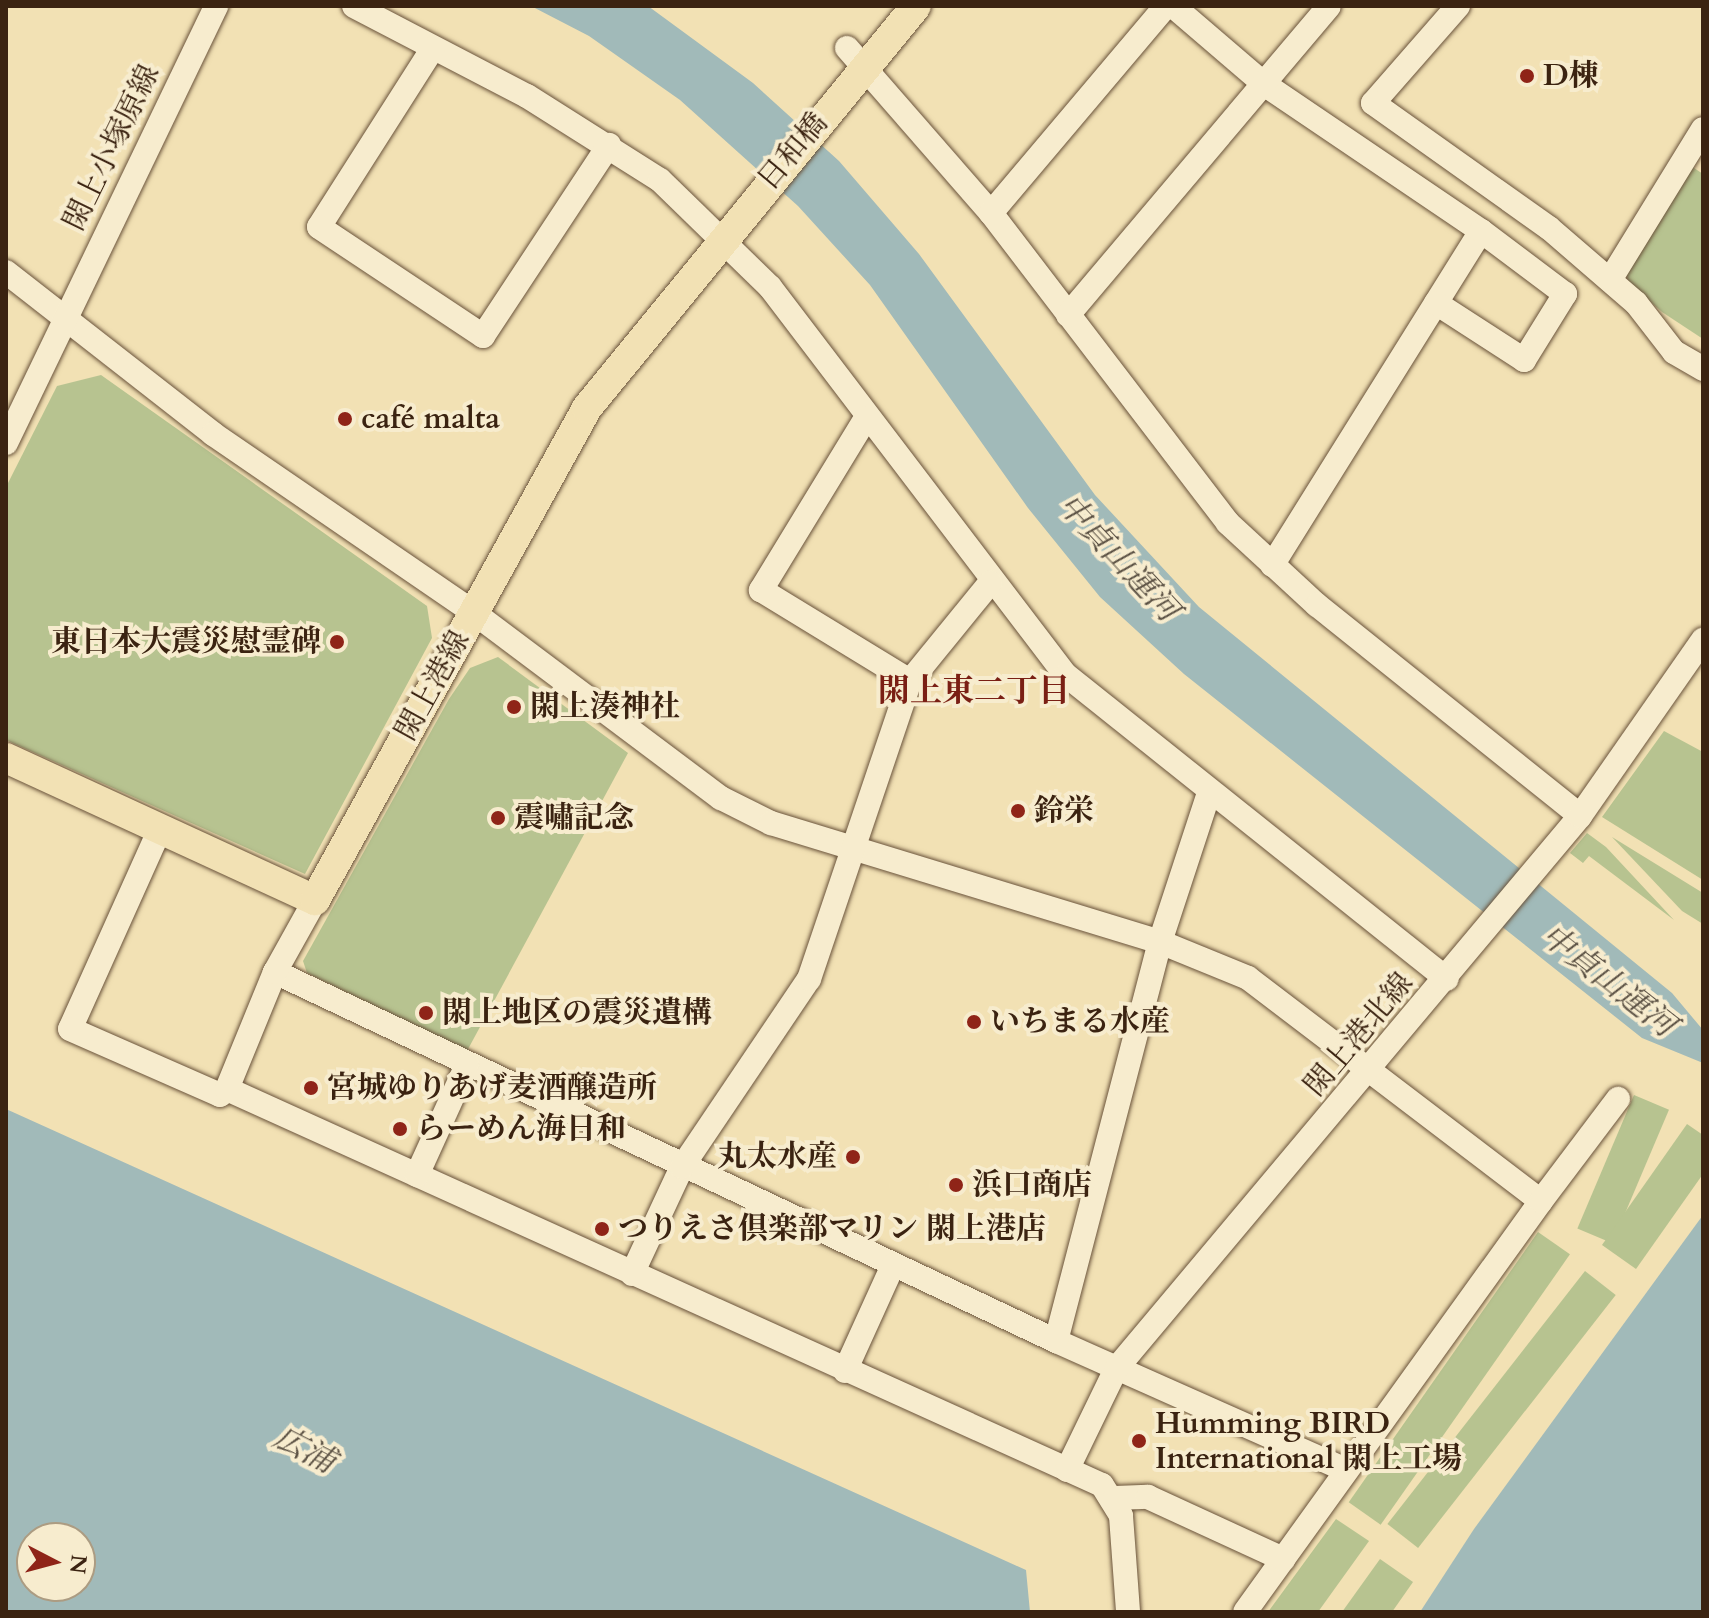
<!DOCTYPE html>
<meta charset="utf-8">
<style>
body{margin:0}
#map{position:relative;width:1709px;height:1618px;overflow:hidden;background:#f2e1b4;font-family:Cardo,"Noto Serif JP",serif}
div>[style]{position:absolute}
.green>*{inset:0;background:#b7c390;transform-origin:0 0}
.water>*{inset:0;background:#a1bab9}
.roads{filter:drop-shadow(0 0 2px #69523a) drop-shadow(0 0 2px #69523a)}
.minor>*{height:24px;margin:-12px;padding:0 12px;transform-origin:12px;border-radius:12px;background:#f7ecce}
.major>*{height:30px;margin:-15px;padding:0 15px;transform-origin:15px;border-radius:15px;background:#f2e1b4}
.dots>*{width:22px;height:22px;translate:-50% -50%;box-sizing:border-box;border:4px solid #f7ecce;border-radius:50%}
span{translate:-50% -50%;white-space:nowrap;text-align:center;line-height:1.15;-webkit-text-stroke:8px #f7ecce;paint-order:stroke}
.poi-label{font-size:30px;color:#3b2311;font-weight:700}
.left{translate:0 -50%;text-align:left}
.right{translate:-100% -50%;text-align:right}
.street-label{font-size:30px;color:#3b2311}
.water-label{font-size:32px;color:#5a5043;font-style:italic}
.neighbourhood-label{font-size:32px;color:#7a1f14;font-weight:700}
.frame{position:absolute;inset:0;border:8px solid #3b2311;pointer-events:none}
.north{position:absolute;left:16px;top:1522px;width:80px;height:80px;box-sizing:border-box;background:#f7ecce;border:2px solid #ac9c82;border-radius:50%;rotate:96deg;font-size:22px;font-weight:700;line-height:32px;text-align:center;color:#3b2311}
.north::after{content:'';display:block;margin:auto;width:28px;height:36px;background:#8f2418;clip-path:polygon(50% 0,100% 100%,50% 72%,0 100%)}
</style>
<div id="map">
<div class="green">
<i style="clip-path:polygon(1691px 166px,1703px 174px,1703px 339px,1662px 312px,1628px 282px,1626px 270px)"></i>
<i style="clip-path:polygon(101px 375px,427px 606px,432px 638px,305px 874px,6px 740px,6px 487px,57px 386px)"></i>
<i style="clip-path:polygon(498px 657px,628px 753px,467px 1051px,307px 973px,303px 961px,449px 699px,470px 668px)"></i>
<i style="clip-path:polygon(1664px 731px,1703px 752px,1703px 880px,1602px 817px)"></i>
<i style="clip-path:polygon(1587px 833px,1606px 847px,1674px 920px,1589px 856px,1583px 863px,1570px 853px)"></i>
<i style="clip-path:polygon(1612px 837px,1703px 893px,1703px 924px,1682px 911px)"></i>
<i style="left:1634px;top:1095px;width:38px;height:145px;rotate:23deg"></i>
<i style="clip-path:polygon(1687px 1124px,1703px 1135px,1703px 1174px,1636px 1269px,1602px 1245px)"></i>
<i style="left:1538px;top:1232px;width:39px;height:330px;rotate:35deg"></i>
<i style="left:1585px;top:1271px;width:39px;height:321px;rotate:38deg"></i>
<i style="clip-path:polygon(1336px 1519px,1369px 1541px,1318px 1612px,1268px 1612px)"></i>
<i style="clip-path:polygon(1380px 1559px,1413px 1582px,1392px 1612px,1342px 1612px)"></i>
</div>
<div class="water">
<i style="clip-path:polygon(531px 6px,648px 6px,753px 83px,839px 161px,919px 254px,1095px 495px,1199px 607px,1672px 993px,1703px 1030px,1703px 1063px,1642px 1038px,1184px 674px,1100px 597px,1028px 508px,870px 285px,798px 206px,680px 100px,589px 36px)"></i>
<i style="clip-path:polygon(evenodd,6px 1109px,1026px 1570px,1030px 1612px,6px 1612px,6px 1109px,80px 1538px,80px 1586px,32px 1586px,32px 1538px,80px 1538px)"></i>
<i style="clip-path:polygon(1703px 1215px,1703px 1612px,1420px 1612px,1474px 1529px)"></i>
</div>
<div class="roads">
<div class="minor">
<i style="left:354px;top:6px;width:195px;rotate:27.5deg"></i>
<i style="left:527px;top:96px;width:157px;rotate:32.3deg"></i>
<i style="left:660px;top:180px;width:153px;rotate:44.2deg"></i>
<i style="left:770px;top:287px;width:488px;rotate:52.7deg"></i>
<i style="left:1066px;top:675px;width:487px;rotate:38.6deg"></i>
<i style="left:1173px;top:6px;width:120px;rotate:40.6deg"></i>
<i style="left:1264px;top:84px;width:262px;rotate:34.1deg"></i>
<i style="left:1481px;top:231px;width:394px;rotate:122deg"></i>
<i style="left:1458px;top:6px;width:129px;rotate:131.2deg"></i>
<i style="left:1373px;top:103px;width:216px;rotate:35.4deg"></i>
<i style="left:1549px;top:228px;width:115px;rotate:40.8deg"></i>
<i style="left:1636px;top:303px;width:62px;rotate:52.2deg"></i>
<i style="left:1674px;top:352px;width:34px;rotate:30deg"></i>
<i style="left:433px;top:48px;width:212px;rotate:122.5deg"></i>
<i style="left:319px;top:227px;width:197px;rotate:33.6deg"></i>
<i style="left:483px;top:336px;width:229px;rotate:-56.6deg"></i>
<i style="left:847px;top:48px;width:219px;rotate:48.9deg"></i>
<i style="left:991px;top:213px;width:390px;rotate:52.6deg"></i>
<i style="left:1228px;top:523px;width:121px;rotate:42.7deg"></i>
<i style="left:1317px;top:605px;width:337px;rotate:38.7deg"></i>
<i style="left:991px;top:213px;width:271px;rotate:-49.8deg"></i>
<i style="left:6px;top:272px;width:263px;rotate:38deg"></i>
<i style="left:213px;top:434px;width:315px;rotate:34.4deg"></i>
<i style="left:473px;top:612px;width:310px;rotate:36.9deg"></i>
<i style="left:721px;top:798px;width:56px;rotate:26.6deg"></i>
<i style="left:771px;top:823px;width:407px;rotate:17deg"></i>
<i style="left:1160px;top:942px;width:95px;rotate:22.2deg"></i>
<i style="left:1248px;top:978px;width:368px;rotate:37.3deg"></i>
<i style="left:1541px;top:1201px;width:506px;rotate:125.76deg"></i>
<i style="left:1610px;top:280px;width:177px;rotate:-58.4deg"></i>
<i style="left:1436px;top:303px;width:105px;rotate:32.9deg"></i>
<i style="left:1524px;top:360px;width:78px;rotate:-58.2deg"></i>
<i style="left:1565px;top:294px;width:105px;rotate:-143.1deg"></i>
<i style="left:1068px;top:315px;width:404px;rotate:-49.8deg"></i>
<i style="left:866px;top:418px;width:202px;rotate:121.4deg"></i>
<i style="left:761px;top:590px;width:175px;rotate:31.4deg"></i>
<i style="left:6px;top:443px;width:485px;rotate:-64.3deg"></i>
<i style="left:160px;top:829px;width:219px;rotate:114.2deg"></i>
<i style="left:70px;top:1029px;width:164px;rotate:23.7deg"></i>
<i style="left:220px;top:1095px;width:9px;rotate:-41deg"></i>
<i style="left:275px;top:972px;width:864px;rotate:25.29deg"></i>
<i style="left:1056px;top:1341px;width:317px;rotate:24deg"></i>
<i style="left:227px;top:1089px;width:960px;rotate:24.35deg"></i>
<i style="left:1102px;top:1485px;width:36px;rotate:58deg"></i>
<i style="left:1121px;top:1516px;width:96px;rotate:85.8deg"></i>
<i style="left:227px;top:1089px;width:126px;rotate:-67.7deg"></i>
<i style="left:275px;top:972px;width:82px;rotate:-60.9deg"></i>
<i style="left:417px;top:1175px;width:121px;rotate:-65.6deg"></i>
<i style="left:1541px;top:1201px;width:128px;rotate:-53deg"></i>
<i style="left:632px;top:1274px;width:118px;rotate:-65deg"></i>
<i style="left:682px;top:1167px;width:227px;rotate:-56deg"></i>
<i style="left:809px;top:979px;width:315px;rotate:-71.3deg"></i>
<i style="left:910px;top:681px;width:127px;rotate:-50.8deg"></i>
<i style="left:1056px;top:1341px;width:412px;rotate:-75.4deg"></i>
<i style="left:1160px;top:942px;width:157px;rotate:-71.8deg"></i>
<i style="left:845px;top:1371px;width:116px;rotate:-65.6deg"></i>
<i style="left:1067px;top:1470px;width:112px;rotate:-64.1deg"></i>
<i style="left:1116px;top:1369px;width:722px;rotate:-50deg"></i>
<i style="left:1580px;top:816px;width:215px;rotate:-55.1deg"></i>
<i style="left:1115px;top:1498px;width:33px;rotate:-2deg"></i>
<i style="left:1148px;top:1497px;width:149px;rotate:24.7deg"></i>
</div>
<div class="major">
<i style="left:6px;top:758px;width:340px;rotate:24.7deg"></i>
<i style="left:315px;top:900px;width:562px;rotate:-61.06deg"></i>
<i style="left:587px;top:408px;width:519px;rotate:-50.7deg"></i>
</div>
</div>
<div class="dots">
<i style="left:1527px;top:76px;background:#8f2418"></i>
<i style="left:345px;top:419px;background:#8f2418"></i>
<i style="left:337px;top:642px;background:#8f2418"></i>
<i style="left:514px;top:707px;background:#8f2418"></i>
<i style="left:1018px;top:811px;background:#8f2418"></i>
<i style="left:498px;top:818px;background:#8f2418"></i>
<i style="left:426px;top:1013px;background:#8f2418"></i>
<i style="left:974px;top:1022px;background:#8f2418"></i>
<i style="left:311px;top:1088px;background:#8f2418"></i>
<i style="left:400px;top:1129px;background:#8f2418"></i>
<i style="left:853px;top:1157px;background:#8f2418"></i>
<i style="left:956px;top:1185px;background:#8f2418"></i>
<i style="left:602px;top:1229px;background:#8f2418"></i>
<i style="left:1139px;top:1441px;background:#8f2418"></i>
</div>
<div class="poi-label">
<span class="left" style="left:1543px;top:76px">D棟</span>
<span class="left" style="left:361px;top:419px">café malta</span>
<span class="right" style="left:321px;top:642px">東日本大震災慰霊碑</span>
<span class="left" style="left:530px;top:707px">閖上湊神社</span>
<span class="left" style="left:1034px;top:811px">鈴栄</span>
<span class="left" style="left:514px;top:818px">震嘯記念</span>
<span class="left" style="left:442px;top:1013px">閖上地区の震災遺構</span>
<span class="left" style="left:990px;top:1022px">いちまる水産</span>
<span class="left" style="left:327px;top:1088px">宮城ゆりあげ麦酒醸造所</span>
<span class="left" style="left:416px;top:1129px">らーめん海日和</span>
<span class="right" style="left:837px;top:1157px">丸太水産</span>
<span class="left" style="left:972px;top:1185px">浜口商店</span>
<span class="left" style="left:618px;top:1229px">つりえさ倶楽部マリン 閖上港店</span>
<span class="left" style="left:1155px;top:1441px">Humming BIRD<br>International 閖上工場</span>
</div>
<div class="street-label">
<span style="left:112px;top:148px;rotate:-64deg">閖上小塚原線</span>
<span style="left:793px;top:152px;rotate:-50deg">日和橋</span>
<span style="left:433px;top:686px;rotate:-61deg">閖上港線</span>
<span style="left:1359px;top:1035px;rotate:-50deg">閖上港北線</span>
</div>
<div class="water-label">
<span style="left:1118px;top:558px;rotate:47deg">中貞山運河</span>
<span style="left:1608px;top:981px;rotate:38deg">中貞山運河</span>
<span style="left:304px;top:1450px;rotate:27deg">広浦</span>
</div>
<div class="neighbourhood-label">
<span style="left:974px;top:691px">閖上東二丁目</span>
</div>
<div class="frame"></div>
<div class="north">N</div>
</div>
